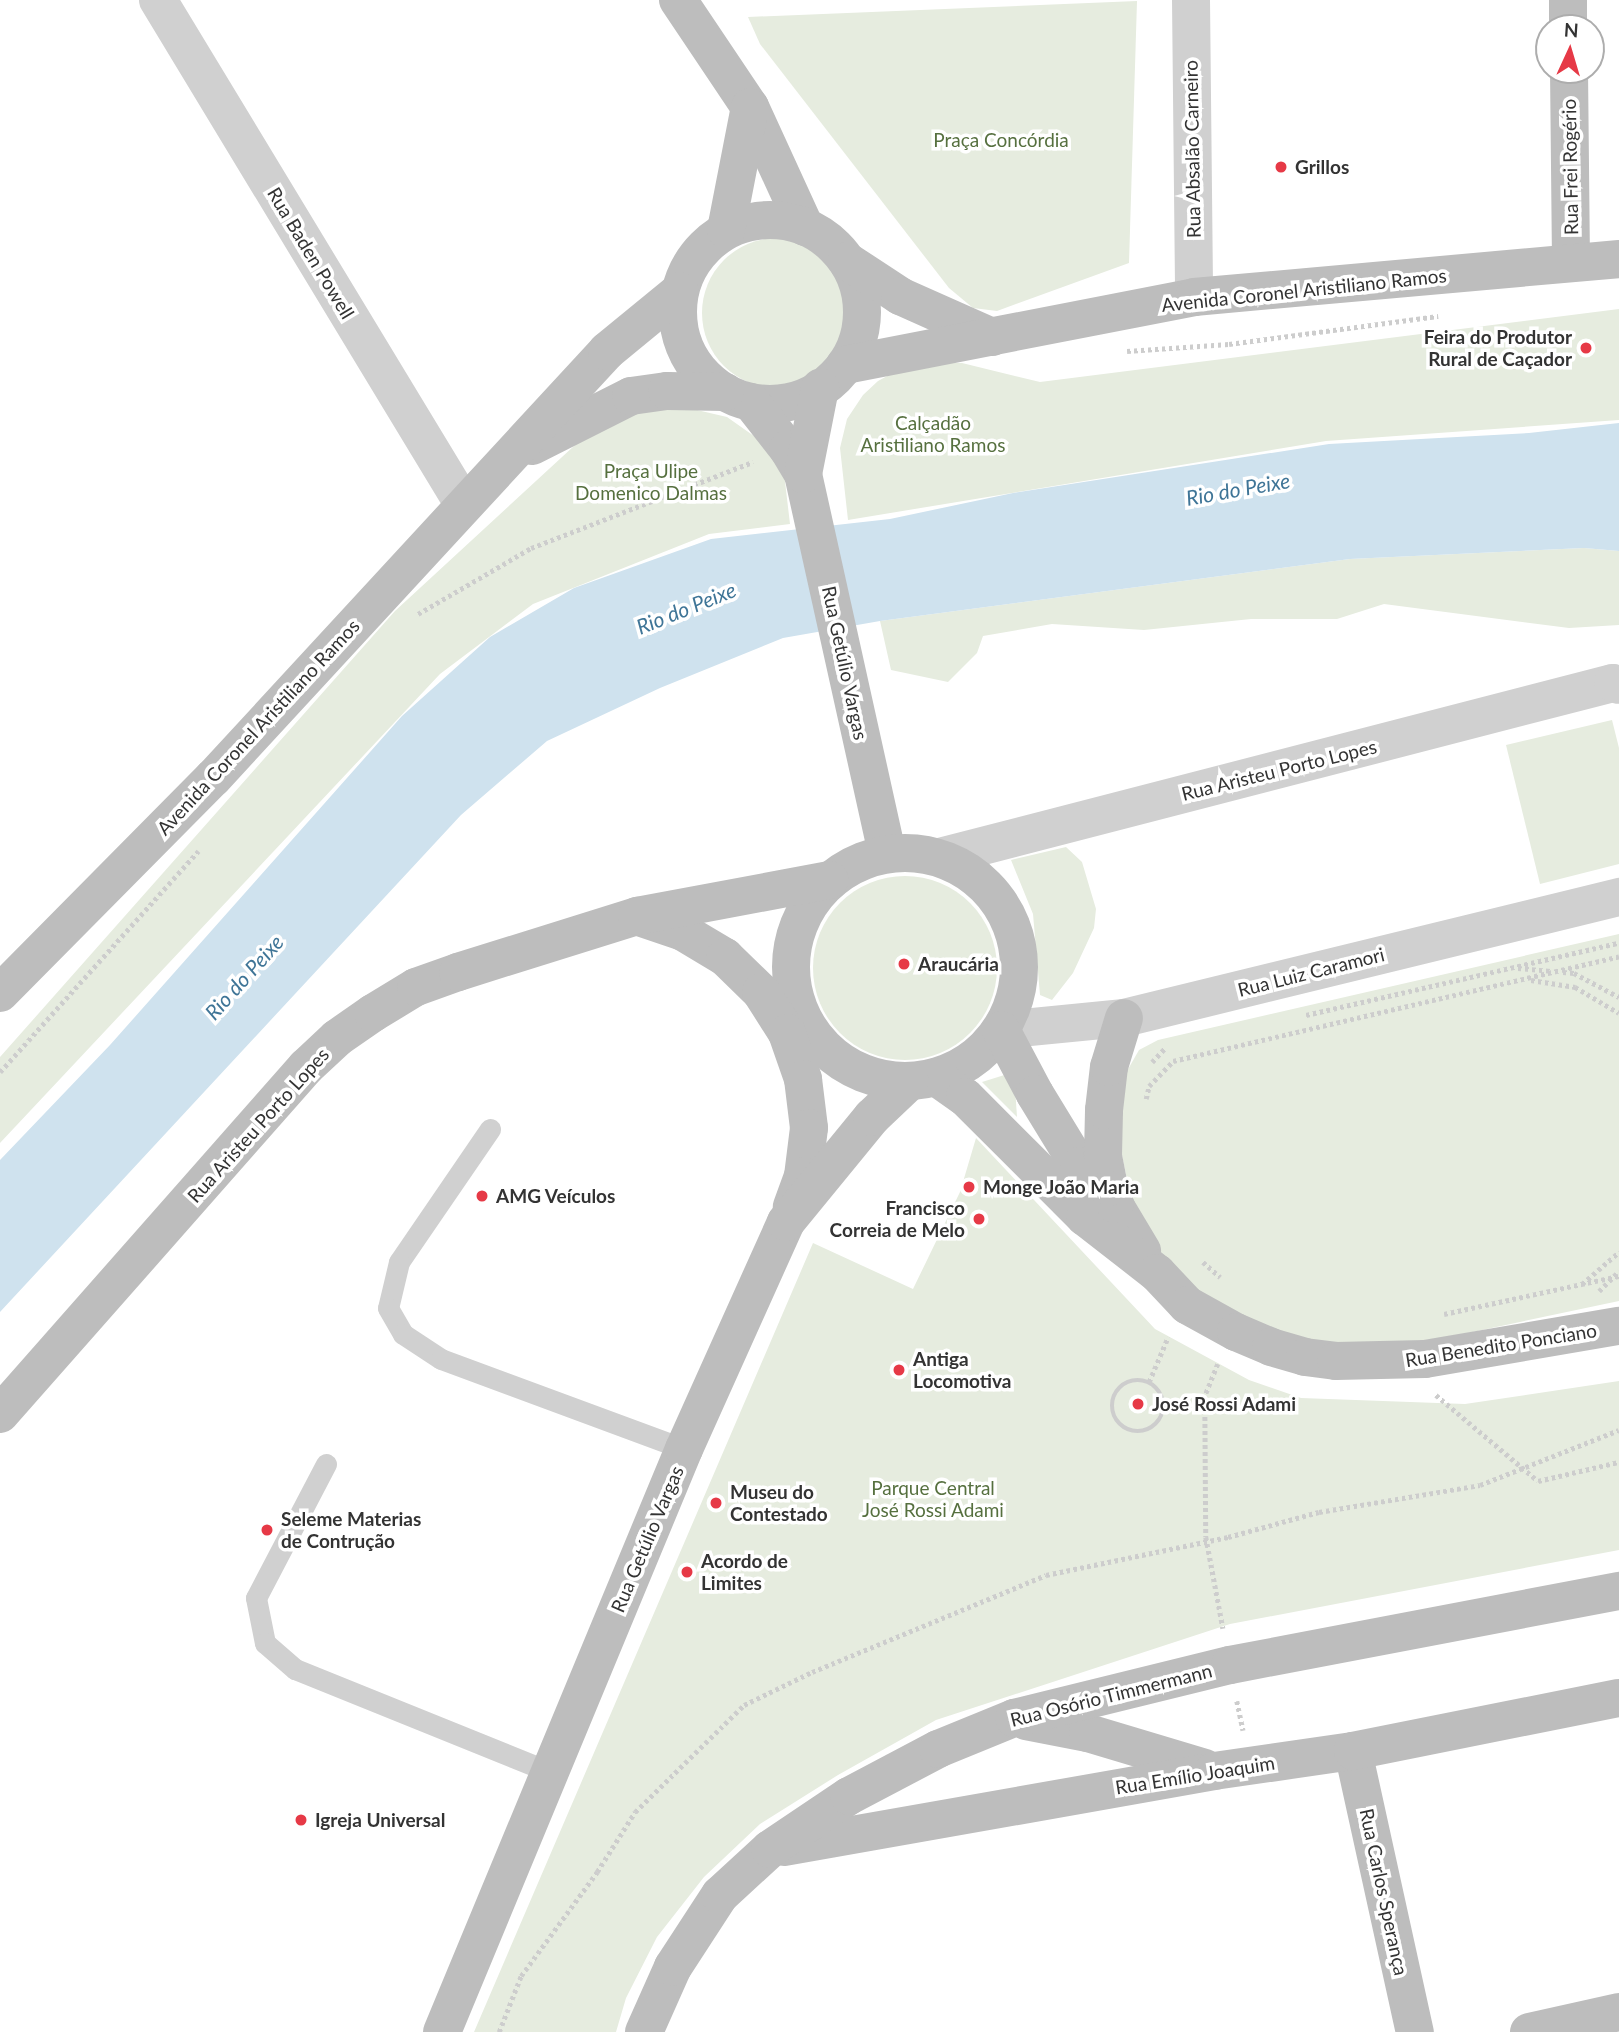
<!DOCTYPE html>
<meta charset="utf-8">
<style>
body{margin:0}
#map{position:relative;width:1619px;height:2032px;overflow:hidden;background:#fff;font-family:Lato,sans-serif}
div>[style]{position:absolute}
.green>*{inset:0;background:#e6ecdf}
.round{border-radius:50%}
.water>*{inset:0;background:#cfe2ee}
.path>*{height:4.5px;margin-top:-2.25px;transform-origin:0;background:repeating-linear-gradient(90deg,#cdcdcd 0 3.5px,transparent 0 7px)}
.path>.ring{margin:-2.25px;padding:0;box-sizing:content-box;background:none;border:4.5px solid #cdcdcd;border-radius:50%}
.lane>*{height:21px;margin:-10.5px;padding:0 10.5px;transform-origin:10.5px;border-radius:10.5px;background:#d0d0d0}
.street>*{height:38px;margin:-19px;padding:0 19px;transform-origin:19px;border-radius:19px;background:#d0d0d0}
.secondary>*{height:38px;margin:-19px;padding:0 19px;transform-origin:19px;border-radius:19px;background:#bdbdbd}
.secondary>.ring{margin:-19px;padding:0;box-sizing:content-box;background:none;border:38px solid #bdbdbd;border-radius:50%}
.dots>*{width:19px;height:19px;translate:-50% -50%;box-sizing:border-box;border:4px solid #fff;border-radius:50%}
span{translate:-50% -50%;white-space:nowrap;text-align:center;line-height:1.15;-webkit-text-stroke:7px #fff;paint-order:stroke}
.park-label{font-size:19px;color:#56703f}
.street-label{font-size:19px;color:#333}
.poi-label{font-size:19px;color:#333;font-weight:700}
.left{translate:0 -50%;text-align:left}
.right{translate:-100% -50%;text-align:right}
.water-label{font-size:21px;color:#3f7597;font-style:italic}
.north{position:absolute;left:1535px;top:14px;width:70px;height:70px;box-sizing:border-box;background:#fff;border:2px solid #adadad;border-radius:50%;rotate:4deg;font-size:19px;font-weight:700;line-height:28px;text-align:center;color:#333}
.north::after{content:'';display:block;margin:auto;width:24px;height:32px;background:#e63946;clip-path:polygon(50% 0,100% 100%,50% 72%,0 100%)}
</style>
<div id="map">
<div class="green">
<i style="clip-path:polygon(1137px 1px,1129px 263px,997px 311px,973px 308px,949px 288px,760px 44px,748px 17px)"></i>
<i class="round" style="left:702px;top:238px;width:150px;height:150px"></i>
<i style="clip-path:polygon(1619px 309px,1619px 420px,1326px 441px,848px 520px,840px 448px,847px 419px,863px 395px,878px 381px,898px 370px,942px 363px,962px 363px,1040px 382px)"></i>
<i style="clip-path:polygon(684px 407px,727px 417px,761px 441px,784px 473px,790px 524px,709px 534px,533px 604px,440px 674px,0 1143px,0 1057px,395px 611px,587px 434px,637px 411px)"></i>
<i style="clip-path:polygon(1584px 548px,1619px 551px,1619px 625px,1569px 628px,1384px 604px,1337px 619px,1251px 619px,1144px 630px,1052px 624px,983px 636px,977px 653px,948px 682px,891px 670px,880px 621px,1350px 559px)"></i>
<i style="clip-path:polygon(1612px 720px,1619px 748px,1619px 864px,1540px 884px,1506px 745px)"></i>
<i style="clip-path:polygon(1066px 847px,1082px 862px,1096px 909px,1094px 928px,1073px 973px,1052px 1000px,1040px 995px,1033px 914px,1011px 860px)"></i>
<i class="round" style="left:813px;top:876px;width:184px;height:184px"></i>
<i style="clip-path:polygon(1619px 934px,1619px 1301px,1449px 1337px,1369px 1347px,1299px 1343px,1222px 1312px,1175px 1274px,1137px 1228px,1116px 1126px,1127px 1071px,1139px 1050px,1158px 1040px)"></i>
<i style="clip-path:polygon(1014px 1072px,1017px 1117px,982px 1082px)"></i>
<i style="clip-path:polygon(976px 1138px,1155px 1329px,1249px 1380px,1301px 1398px,1465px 1404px,1619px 1381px,1619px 1550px,1230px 1624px,936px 1720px,838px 1775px,760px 1824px,704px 1877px,657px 1937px,626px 1998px,616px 2032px,474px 2032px,813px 1243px,913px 1289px,960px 1192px)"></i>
</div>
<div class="water">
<i style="clip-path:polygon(1619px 423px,1619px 551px,1584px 548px,1350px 559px,880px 621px,783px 638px,660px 688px,547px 741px,461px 815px,0 1312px,0 1160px,110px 1045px,402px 716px,490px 637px,574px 588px,711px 539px,890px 519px,1013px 493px,1329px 444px,1529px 433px)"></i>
</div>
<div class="path">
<i style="left:1127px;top:351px;width:102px;rotate:-3.9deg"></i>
<i style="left:1229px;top:344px;width:211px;rotate:-7.6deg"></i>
<i style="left:418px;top:614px;width:131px;rotate:-30.3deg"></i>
<i style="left:531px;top:548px;width:238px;rotate:-21.2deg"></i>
<i style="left:1518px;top:968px;width:33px;rotate:5deg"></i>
<i style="left:1563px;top:972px;width:11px;rotate:5deg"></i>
<i style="left:1574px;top:973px;width:51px;rotate:28.1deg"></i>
<i style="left:1531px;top:980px;width:45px;rotate:9deg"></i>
<i style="left:1575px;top:987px;width:51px;rotate:30.6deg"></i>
<i style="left:1306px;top:1015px;width:321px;rotate:-13deg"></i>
<i style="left:1152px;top:1062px;width:19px;rotate:-47deg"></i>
<i style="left:0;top:1072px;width:297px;rotate:-48.1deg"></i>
<i style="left:1146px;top:1099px;width:13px;rotate:-77deg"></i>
<i style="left:1149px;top:1086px;width:35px;rotate:-46deg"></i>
<i style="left:1173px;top:1061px;width:458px;rotate:-13.2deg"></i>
<i style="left:1203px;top:1262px;width:23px;rotate:41deg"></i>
<i style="left:1582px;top:1284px;width:49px;rotate:-40.9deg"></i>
<i style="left:1599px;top:1291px;width:28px;rotate:-45deg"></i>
<i style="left:1444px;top:1314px;width:179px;rotate:-12.3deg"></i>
<i style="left:1218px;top:1364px;width:35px;rotate:112deg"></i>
<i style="left:1205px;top:1396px;width:141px;rotate:89.6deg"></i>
<i style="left:1206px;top:1537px;width:93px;rotate:79.4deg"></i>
<i class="ring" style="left:1112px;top:1380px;width:47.5px;height:47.5px"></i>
<i style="left:1149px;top:1382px;width:49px;rotate:-67.1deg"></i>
<i style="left:1436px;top:1395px;width:133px;rotate:40.1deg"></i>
<i style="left:1538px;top:1481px;width:83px;rotate:-13.2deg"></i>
<i style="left:1237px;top:1701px;width:30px;rotate:78deg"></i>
<i style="left:499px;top:2032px;width:60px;rotate:-68.6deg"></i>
<i style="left:521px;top:1976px;width:129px;rotate:-53.8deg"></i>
<i style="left:597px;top:1872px;width:71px;rotate:-57.7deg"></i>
<i style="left:635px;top:1812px;width:153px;rotate:-44.5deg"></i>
<i style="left:744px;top:1705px;width:76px;rotate:-25.9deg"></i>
<i style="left:812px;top:1672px;width:253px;rotate:-22.5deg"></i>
<i style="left:1046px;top:1575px;width:186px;rotate:-11.8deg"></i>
<i style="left:1228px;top:1537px;width:94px;rotate:-15.4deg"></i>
<i style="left:1319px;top:1512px;width:163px;rotate:-9.5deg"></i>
<i style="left:1480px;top:1485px;width:149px;rotate:-21.6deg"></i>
</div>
<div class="lane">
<i style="left:490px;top:1129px;width:161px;rotate:124.4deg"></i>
<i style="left:399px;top:1262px;width:47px;rotate:103.4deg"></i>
<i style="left:388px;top:1308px;width:30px;rotate:60deg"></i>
<i style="left:403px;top:1334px;width:45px;rotate:33.3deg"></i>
<i style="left:441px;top:1359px;width:259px;rotate:20.3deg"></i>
<i style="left:326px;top:1464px;width:151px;rotate:117.6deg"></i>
<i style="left:256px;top:1598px;width:46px;rotate:78.7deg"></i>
<i style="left:265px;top:1643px;width:40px;rotate:41deg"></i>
<i style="left:295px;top:1669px;width:275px;rotate:22deg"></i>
</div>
<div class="street">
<i style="left:158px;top:0;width:590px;rotate:58.79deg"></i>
<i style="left:1191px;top:0;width:297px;rotate:89.4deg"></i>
<i style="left:940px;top:857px;width:695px;rotate:-14.5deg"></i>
<i style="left:1613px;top:683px;width:6px;rotate:18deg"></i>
<i style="left:1001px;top:1030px;width:124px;rotate:-5.6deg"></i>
<i style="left:1124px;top:1018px;width:510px;rotate:-13.74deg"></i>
</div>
<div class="secondary">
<i style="left:678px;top:0;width:129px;rotate:56.1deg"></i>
<i style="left:750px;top:107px;width:132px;rotate:65.4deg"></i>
<i style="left:1568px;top:0;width:28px;rotate:90deg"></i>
<i style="left:1569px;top:70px;width:193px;rotate:89.4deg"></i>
<i class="ring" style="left:678px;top:220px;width:146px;height:146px"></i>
<i style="left:726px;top:230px;width:125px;rotate:-79deg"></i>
<i style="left:847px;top:261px;width:64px;rotate:33.4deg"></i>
<i style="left:900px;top:296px;width:101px;rotate:24deg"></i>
<i style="left:845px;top:365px;width:356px;rotate:-11deg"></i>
<i style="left:1194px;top:297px;width:427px;rotate:-5.1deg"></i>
<i style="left:751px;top:402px;width:60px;rotate:51.8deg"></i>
<i style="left:788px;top:449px;width:29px;rotate:59deg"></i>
<i style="left:803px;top:474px;width:388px;rotate:77.5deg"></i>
<i style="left:532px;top:446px;width:111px;rotate:-26.8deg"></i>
<i style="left:631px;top:396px;width:36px;rotate:-8deg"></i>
<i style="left:667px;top:391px;width:58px;rotate:1deg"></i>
<i style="left:803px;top:474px;width:88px;rotate:-78.8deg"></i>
<i class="ring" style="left:791px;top:853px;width:190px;height:190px"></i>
<i style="left:639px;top:917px;width:46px;rotate:18.8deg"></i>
<i style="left:683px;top:932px;width:49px;rotate:30.8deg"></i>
<i style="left:725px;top:957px;width:50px;rotate:44.2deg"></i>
<i style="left:761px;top:992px;width:49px;rotate:57.6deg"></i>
<i style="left:787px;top:1033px;width:49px;rotate:70.8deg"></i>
<i style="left:803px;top:1079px;width:49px;rotate:83deg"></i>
<i style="left:809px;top:1128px;width:48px;rotate:97.1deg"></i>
<i style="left:803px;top:1176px;width:33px;rotate:110deg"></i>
<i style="left:0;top:993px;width:303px;rotate:-45.3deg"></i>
<i style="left:213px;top:778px;width:581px;rotate:-47.3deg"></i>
<i style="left:607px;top:351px;width:94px;rotate:-39.4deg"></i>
<i style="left:1001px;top:1030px;width:72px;rotate:62deg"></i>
<i style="left:1035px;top:1094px;width:84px;rotate:58.6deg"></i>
<i style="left:1079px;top:1166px;width:57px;rotate:48.5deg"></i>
<i style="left:1117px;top:1209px;width:49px;rotate:59.2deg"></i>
<i style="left:936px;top:1077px;width:35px;rotate:35deg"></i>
<i style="left:965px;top:1097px;width:170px;rotate:45deg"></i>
<i style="left:1085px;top:1217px;width:91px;rotate:37.9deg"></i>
<i style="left:1157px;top:1273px;width:44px;rotate:46.8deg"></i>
<i style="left:1187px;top:1305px;width:56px;rotate:28.9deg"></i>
<i style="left:1236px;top:1332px;width:38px;rotate:23deg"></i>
<i style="left:1271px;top:1347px;width:35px;rotate:16deg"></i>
<i style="left:1305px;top:1357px;width:31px;rotate:7deg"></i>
<i style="left:1336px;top:1361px;width:89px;rotate:-1.3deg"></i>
<i style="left:1425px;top:1359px;width:197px;rotate:-9.7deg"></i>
<i style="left:1115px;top:1204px;width:18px;rotate:-109deg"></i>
<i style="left:1109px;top:1187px;width:33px;rotate:-101deg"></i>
<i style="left:1103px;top:1155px;width:45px;rotate:-88.7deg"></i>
<i style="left:1104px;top:1110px;width:43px;rotate:-83.4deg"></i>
<i style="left:1109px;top:1067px;width:51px;rotate:-73deg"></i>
<i style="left:0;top:1414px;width:463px;rotate:-48.6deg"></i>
<i style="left:306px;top:1067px;width:42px;rotate:-43.1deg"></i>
<i style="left:337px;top:1038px;width:44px;rotate:-34.8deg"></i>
<i style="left:373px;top:1013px;width:50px;rotate:-31.2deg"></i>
<i style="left:416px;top:987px;width:45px;rotate:-19.7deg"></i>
<i style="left:458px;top:972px;width:188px;rotate:-17.4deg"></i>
<i style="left:637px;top:916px;width:196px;rotate:-10.6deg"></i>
<i style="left:1026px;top:1721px;width:63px;rotate:11deg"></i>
<i style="left:1088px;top:1733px;width:122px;rotate:16.7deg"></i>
<i style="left:1353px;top:1751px;width:288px;rotate:77.6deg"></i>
<i style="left:784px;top:1847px;width:437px;rotate:-10deg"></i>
<i style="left:1214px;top:1771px;width:140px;rotate:-8.2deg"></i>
<i style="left:1353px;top:1751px;width:271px;rotate:-11.3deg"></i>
<i style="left:442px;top:2032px;width:631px;rotate:-67.46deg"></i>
<i style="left:684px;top:1449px;width:249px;rotate:-65.8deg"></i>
<i style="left:786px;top:1222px;width:136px;rotate:-50.7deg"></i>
<i style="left:872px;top:1117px;width:52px;rotate:-43.5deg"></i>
<i style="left:644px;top:2032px;width:71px;rotate:-66deg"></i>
<i style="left:673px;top:1967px;width:86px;rotate:-56.9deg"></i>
<i style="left:720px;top:1895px;width:68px;rotate:-42.6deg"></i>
<i style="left:770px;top:1849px;width:95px;rotate:-33.9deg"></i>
<i style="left:849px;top:1796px;width:101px;rotate:-27.8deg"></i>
<i style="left:938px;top:1749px;width:82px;rotate:-22.2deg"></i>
<i style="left:1014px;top:1718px;width:222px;rotate:-13.8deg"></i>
<i style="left:1230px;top:1665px;width:396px;rotate:-10.8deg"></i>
<i style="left:1529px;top:2032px;width:92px;rotate:-12.5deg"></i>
</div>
<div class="dots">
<i style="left:1281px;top:167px;background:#e63946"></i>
<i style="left:1586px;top:348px;background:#e63946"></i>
<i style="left:904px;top:964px;background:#e63946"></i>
<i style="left:969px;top:1187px;background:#e63946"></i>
<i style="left:482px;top:1196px;background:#e63946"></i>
<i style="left:979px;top:1219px;background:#e63946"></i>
<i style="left:899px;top:1370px;background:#e63946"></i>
<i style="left:1138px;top:1404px;background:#e63946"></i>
<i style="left:716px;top:1503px;background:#e63946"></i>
<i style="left:267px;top:1530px;background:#e63946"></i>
<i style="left:687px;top:1572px;background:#e63946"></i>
<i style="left:301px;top:1820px;background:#e63946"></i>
</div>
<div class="park-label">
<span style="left:1001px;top:140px">Praça Concórdia</span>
<span style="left:933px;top:434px">Calçadão<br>Aristiliano Ramos</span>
<span style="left:651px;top:482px">Praça Ulipe<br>Domenico Dalmas</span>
<span style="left:933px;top:1499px">Parque Central<br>José Rossi Adami</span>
</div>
<div class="street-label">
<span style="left:1192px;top:149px;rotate:-91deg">Rua Absalão Carneiro</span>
<span style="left:1570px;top:167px;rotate:-91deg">Rua Frei Rogério</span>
<span style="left:311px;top:253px;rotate:59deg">Rua Baden Powell</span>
<span style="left:1304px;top:290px;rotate:-6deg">Avenida Coronel Aristiliano Ramos</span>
<span style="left:845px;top:663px;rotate:78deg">Rua Getúlio Vargas</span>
<span style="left:258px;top:727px;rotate:-47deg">Avenida Coronel Aristiliano Ramos</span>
<span style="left:1279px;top:770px;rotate:-14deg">Rua Aristeu Porto Lopes</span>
<span style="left:1311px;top:972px;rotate:-14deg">Rua Luiz Caramori</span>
<span style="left:258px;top:1125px;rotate:-48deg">Rua Aristeu Porto Lopes</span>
<span style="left:1501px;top:1345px;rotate:-9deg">Rua Benedito Ponciano</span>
<span style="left:647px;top:1539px;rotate:-67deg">Rua Getúlio Vargas</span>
<span style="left:1111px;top:1695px;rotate:-14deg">Rua Osório Timmermann</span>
<span style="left:1195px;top:1775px;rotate:-9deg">Rua Emílio Joaquim</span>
<span style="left:1384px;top:1892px;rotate:78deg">Rua Carlos Sperança</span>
</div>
<div class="poi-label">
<span class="left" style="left:1295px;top:167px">Grillos</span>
<span class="right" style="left:1572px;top:348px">Feira do Produtor<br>Rural de Caçador</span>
<span class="left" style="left:918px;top:964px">Araucária</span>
<span class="left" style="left:983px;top:1187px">Monge João Maria</span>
<span class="left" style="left:496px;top:1196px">AMG Veículos</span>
<span class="right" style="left:965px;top:1219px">Francisco<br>Correia de Melo</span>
<span class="left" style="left:913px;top:1370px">Antiga<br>Locomotiva</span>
<span class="left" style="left:1152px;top:1404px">José Rossi Adami</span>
<span class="left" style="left:730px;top:1503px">Museu do<br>Contestado</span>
<span class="left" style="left:281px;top:1530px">Seleme Materias<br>de Contrução</span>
<span class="left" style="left:701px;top:1572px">Acordo de<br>Limites</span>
<span class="left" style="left:315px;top:1820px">Igreja Universal</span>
</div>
<div class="water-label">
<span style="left:1238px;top:489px;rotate:-10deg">Rio do Peixe</span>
<span style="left:686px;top:608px;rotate:-22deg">Rio do Peixe</span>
<span style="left:244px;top:977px;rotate:-48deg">Rio do Peixe</span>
</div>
<div class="north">N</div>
</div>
